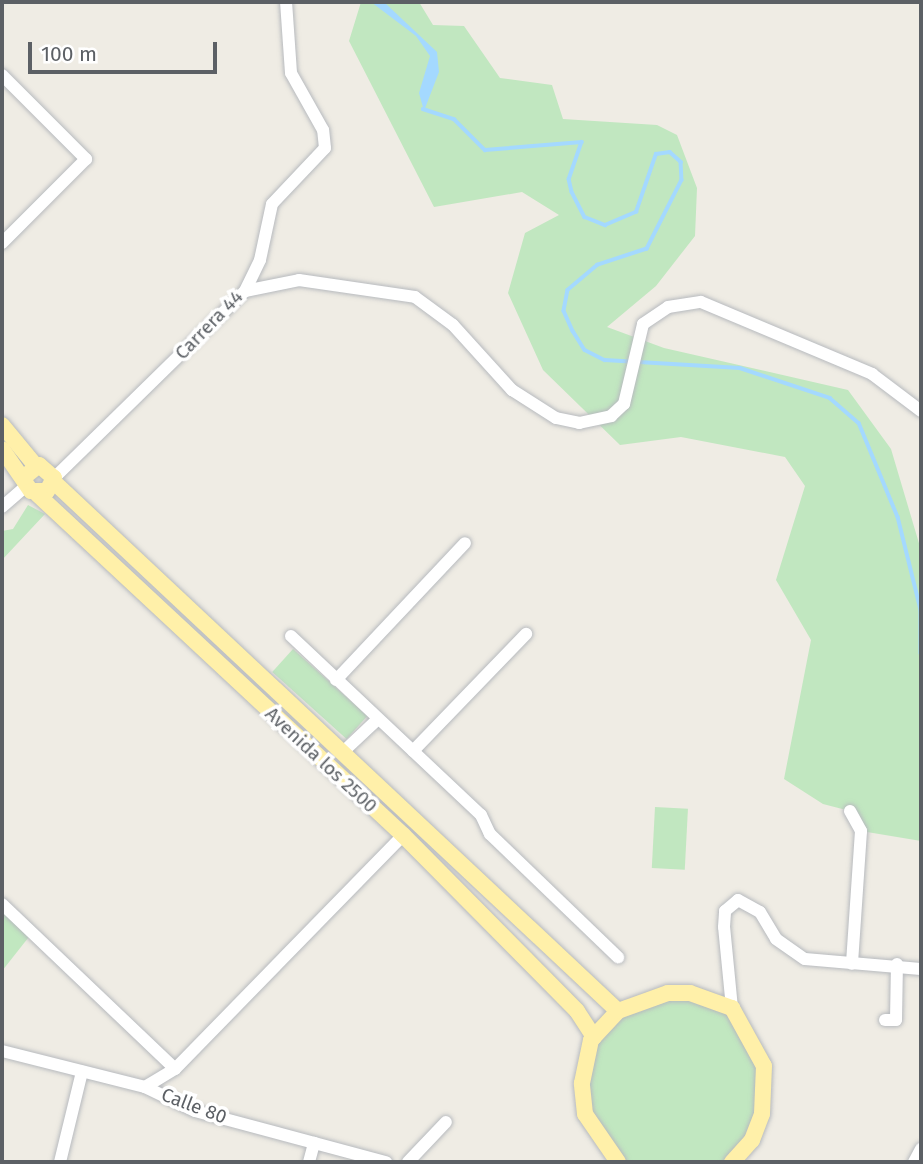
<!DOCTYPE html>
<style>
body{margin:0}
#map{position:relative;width:923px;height:1164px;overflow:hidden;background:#efece4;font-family:"Fira Sans",sans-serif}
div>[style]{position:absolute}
.green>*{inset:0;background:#c1e7c0;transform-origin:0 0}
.water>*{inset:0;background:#a4d9ff}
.stream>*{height:3.5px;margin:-1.75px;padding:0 1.75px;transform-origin:1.75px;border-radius:1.75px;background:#a4d9ff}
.roads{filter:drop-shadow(0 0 2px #b7babe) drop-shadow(0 0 2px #b7babe)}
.minor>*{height:12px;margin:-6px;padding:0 6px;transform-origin:6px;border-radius:6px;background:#fff}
.major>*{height:16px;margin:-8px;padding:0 8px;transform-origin:8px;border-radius:8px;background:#fff0a9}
span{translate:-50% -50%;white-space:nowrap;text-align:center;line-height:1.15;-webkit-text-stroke:7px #fff;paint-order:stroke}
.street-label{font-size:19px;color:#5c6065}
.frame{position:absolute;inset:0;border:4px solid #5c6065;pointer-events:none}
.scale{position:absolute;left:28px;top:42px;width:189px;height:32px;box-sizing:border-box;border:4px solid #5c6065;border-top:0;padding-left:9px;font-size:21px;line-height:24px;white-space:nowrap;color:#5c6065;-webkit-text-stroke:5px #fff;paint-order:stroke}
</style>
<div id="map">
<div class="green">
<i style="clip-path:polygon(361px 2px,419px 2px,433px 25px,464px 26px,500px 78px,552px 85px,563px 119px,657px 125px,677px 135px,697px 188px,695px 236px,656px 286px,607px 327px,664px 348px,848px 390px,891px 449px,921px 550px,921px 841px,861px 831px,850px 811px,823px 804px,784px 779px,811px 640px,776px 580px,805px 486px,785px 457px,681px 437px,620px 445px,543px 370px,508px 293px,525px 233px,559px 215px,522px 192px,434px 207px,349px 41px)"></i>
<i style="clip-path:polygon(28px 505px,45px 514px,2px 560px,2px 531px,13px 529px)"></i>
<i style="left:293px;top:649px;width:100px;height:31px;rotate:42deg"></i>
<i style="left:655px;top:807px;width:33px;height:61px;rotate:3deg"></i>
<i style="clip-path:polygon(2px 904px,32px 933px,2px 971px)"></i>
<i style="clip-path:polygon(668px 993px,732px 1008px,766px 1093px,732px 1162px,618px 1162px,585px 1114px,586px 1054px,618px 1011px)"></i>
</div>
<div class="water">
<i style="clip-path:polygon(371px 2px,384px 2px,437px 52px,439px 72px,424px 111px,419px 93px,430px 56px,416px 36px)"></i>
</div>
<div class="stream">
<i style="left:423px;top:109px;width:33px;rotate:18deg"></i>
<i style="left:454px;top:119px;width:44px;rotate:45deg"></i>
<i style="left:485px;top:150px;width:97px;rotate:-4.7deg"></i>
<i style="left:582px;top:142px;width:39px;rotate:109deg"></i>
<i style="left:569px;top:179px;width:13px;rotate:77deg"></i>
<i style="left:572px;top:192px;width:28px;rotate:63deg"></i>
<i style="left:585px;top:217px;width:22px;rotate:22deg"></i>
<i style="left:605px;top:225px;width:34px;rotate:-23deg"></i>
<i style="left:636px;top:212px;width:61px;rotate:-71deg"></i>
<i style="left:656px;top:154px;width:14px;rotate:-8deg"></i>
<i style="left:670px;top:152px;width:15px;rotate:42deg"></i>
<i style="left:681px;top:162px;width:18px;rotate:87deg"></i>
<i style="left:682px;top:180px;width:77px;rotate:116.9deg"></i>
<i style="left:647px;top:249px;width:52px;rotate:161.9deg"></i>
<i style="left:598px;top:265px;width:39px;rotate:140deg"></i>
<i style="left:568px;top:290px;width:21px;rotate:101deg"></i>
<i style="left:564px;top:311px;width:22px;rotate:66deg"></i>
<i style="left:573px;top:331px;width:22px;rotate:58deg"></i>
<i style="left:585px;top:350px;width:22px;rotate:27deg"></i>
<i style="left:605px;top:360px;width:135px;rotate:3.4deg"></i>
<i style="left:740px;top:368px;width:95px;rotate:18.4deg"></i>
<i style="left:830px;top:398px;width:38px;rotate:41deg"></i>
<i style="left:859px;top:423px;width:102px;rotate:67.5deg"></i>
<i style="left:898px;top:517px;width:96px;rotate:76.1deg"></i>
<i style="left:921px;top:610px;width:43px;rotate:90deg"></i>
</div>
<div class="roads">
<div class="minor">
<i style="left:2px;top:75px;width:119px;rotate:45deg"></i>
<i style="left:86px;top:159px;width:119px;rotate:135deg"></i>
<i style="left:245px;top:291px;width:55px;rotate:-11.5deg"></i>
<i style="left:299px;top:280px;width:117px;rotate:8.3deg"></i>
<i style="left:415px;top:297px;width:47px;rotate:36.4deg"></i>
<i style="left:453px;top:325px;width:88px;rotate:47.8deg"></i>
<i style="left:512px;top:390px;width:52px;rotate:32.5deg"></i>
<i style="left:556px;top:418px;width:24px;rotate:12deg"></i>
<i style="left:579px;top:423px;width:33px;rotate:-12deg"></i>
<i style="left:611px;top:416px;width:18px;rotate:-43deg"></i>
<i style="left:624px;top:404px;width:82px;rotate:-76.6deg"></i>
<i style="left:643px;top:324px;width:30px;rotate:-34deg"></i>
<i style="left:668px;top:307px;width:33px;rotate:-9deg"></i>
<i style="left:701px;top:302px;width:186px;rotate:22.8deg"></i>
<i style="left:872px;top:374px;width:61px;rotate:37.1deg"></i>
<i style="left:54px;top:478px;width:267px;rotate:-44.4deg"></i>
<i style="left:245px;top:291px;width:34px;rotate:-64deg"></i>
<i style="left:260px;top:260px;width:57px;rotate:-77.9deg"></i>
<i style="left:272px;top:204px;width:77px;rotate:-46.6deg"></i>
<i style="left:325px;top:148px;width:18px;rotate:-96deg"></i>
<i style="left:323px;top:130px;width:65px;rotate:-119.3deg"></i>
<i style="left:291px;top:73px;width:71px;rotate:-94deg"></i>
<i style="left:2px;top:507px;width:32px;rotate:-41deg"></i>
<i style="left:291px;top:636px;width:261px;rotate:43.3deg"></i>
<i style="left:481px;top:815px;width:21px;rotate:65deg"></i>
<i style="left:490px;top:834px;width:178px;rotate:43.9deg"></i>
<i style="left:336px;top:680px;width:188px;rotate:-46.7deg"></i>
<i style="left:345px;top:750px;width:45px;rotate:-43.2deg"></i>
<i style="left:413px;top:751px;width:163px;rotate:-46deg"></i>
<i style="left:850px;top:811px;width:23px;rotate:61deg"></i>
<i style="left:861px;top:831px;width:133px;rotate:93.9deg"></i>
<i style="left:2px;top:904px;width:239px;rotate:43.6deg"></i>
<i style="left:732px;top:1008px;width:81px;rotate:-95.6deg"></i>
<i style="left:724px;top:927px;width:16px;rotate:-86deg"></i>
<i style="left:725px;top:911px;width:17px;rotate:-40deg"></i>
<i style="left:738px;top:900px;width:25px;rotate:29deg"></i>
<i style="left:760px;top:912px;width:31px;rotate:59deg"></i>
<i style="left:776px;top:939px;width:35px;rotate:35deg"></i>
<i style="left:805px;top:959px;width:116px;rotate:4.9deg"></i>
<i style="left:885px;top:1020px;width:11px"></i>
<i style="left:896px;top:1020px;width:56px;rotate:-89deg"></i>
<i style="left:2px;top:1051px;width:147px;rotate:14.1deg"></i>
<i style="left:145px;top:1087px;width:55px;rotate:25.6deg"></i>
<i style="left:195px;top:1111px;width:198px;rotate:15deg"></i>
<i style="left:145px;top:1087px;width:35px;rotate:-31deg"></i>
<i style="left:175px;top:1069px;width:327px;rotate:-45.7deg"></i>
<i style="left:60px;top:1162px;width:93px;rotate:-76.3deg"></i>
<i style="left:309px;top:1162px;width:20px;rotate:-75deg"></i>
<i style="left:408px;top:1162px;width:55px;rotate:-46.5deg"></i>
<i style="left:914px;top:1162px;width:15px;rotate:-62deg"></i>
</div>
<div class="major">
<i style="left:2px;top:425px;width:52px;rotate:50.5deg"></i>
<i style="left:2px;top:449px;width:51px;rotate:55.4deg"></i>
<i style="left:31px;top:491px;width:16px"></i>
<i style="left:47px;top:491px;width:15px;rotate:-62deg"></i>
<i style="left:54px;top:478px;width:20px;rotate:-139deg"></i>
<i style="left:39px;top:465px;width:19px;rotate:141deg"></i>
<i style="left:54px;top:482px;width:773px;rotate:43.17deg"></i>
<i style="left:37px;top:494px;width:500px;rotate:42.97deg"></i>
<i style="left:403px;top:835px;width:247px;rotate:45.3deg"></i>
<i style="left:577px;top:1011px;width:31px;rotate:57deg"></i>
<i style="left:618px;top:1162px;width:58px;rotate:-124.5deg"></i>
<i style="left:585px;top:1114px;width:31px;rotate:-96deg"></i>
<i style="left:582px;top:1083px;width:44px;rotate:-78.2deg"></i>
<i style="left:591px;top:1040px;width:40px;rotate:-47deg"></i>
<i style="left:618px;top:1011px;width:53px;rotate:-19.8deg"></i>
<i style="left:668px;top:993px;width:22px"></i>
<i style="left:690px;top:993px;width:45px;rotate:19.7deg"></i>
<i style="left:732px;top:1008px;width:66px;rotate:61.1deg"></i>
<i style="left:764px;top:1066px;width:48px;rotate:92.4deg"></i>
<i style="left:762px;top:1114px;width:28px;rotate:111deg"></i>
<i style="left:752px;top:1140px;width:30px;rotate:132deg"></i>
</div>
</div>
<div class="street-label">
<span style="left:209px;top:325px;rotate:-46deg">Carrera 44</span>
<span style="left:321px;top:760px;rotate:43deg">Avenida los 2500</span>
<span style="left:194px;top:1106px;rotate:21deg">Calle 80</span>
</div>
<div class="frame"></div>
<div class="scale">100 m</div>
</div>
